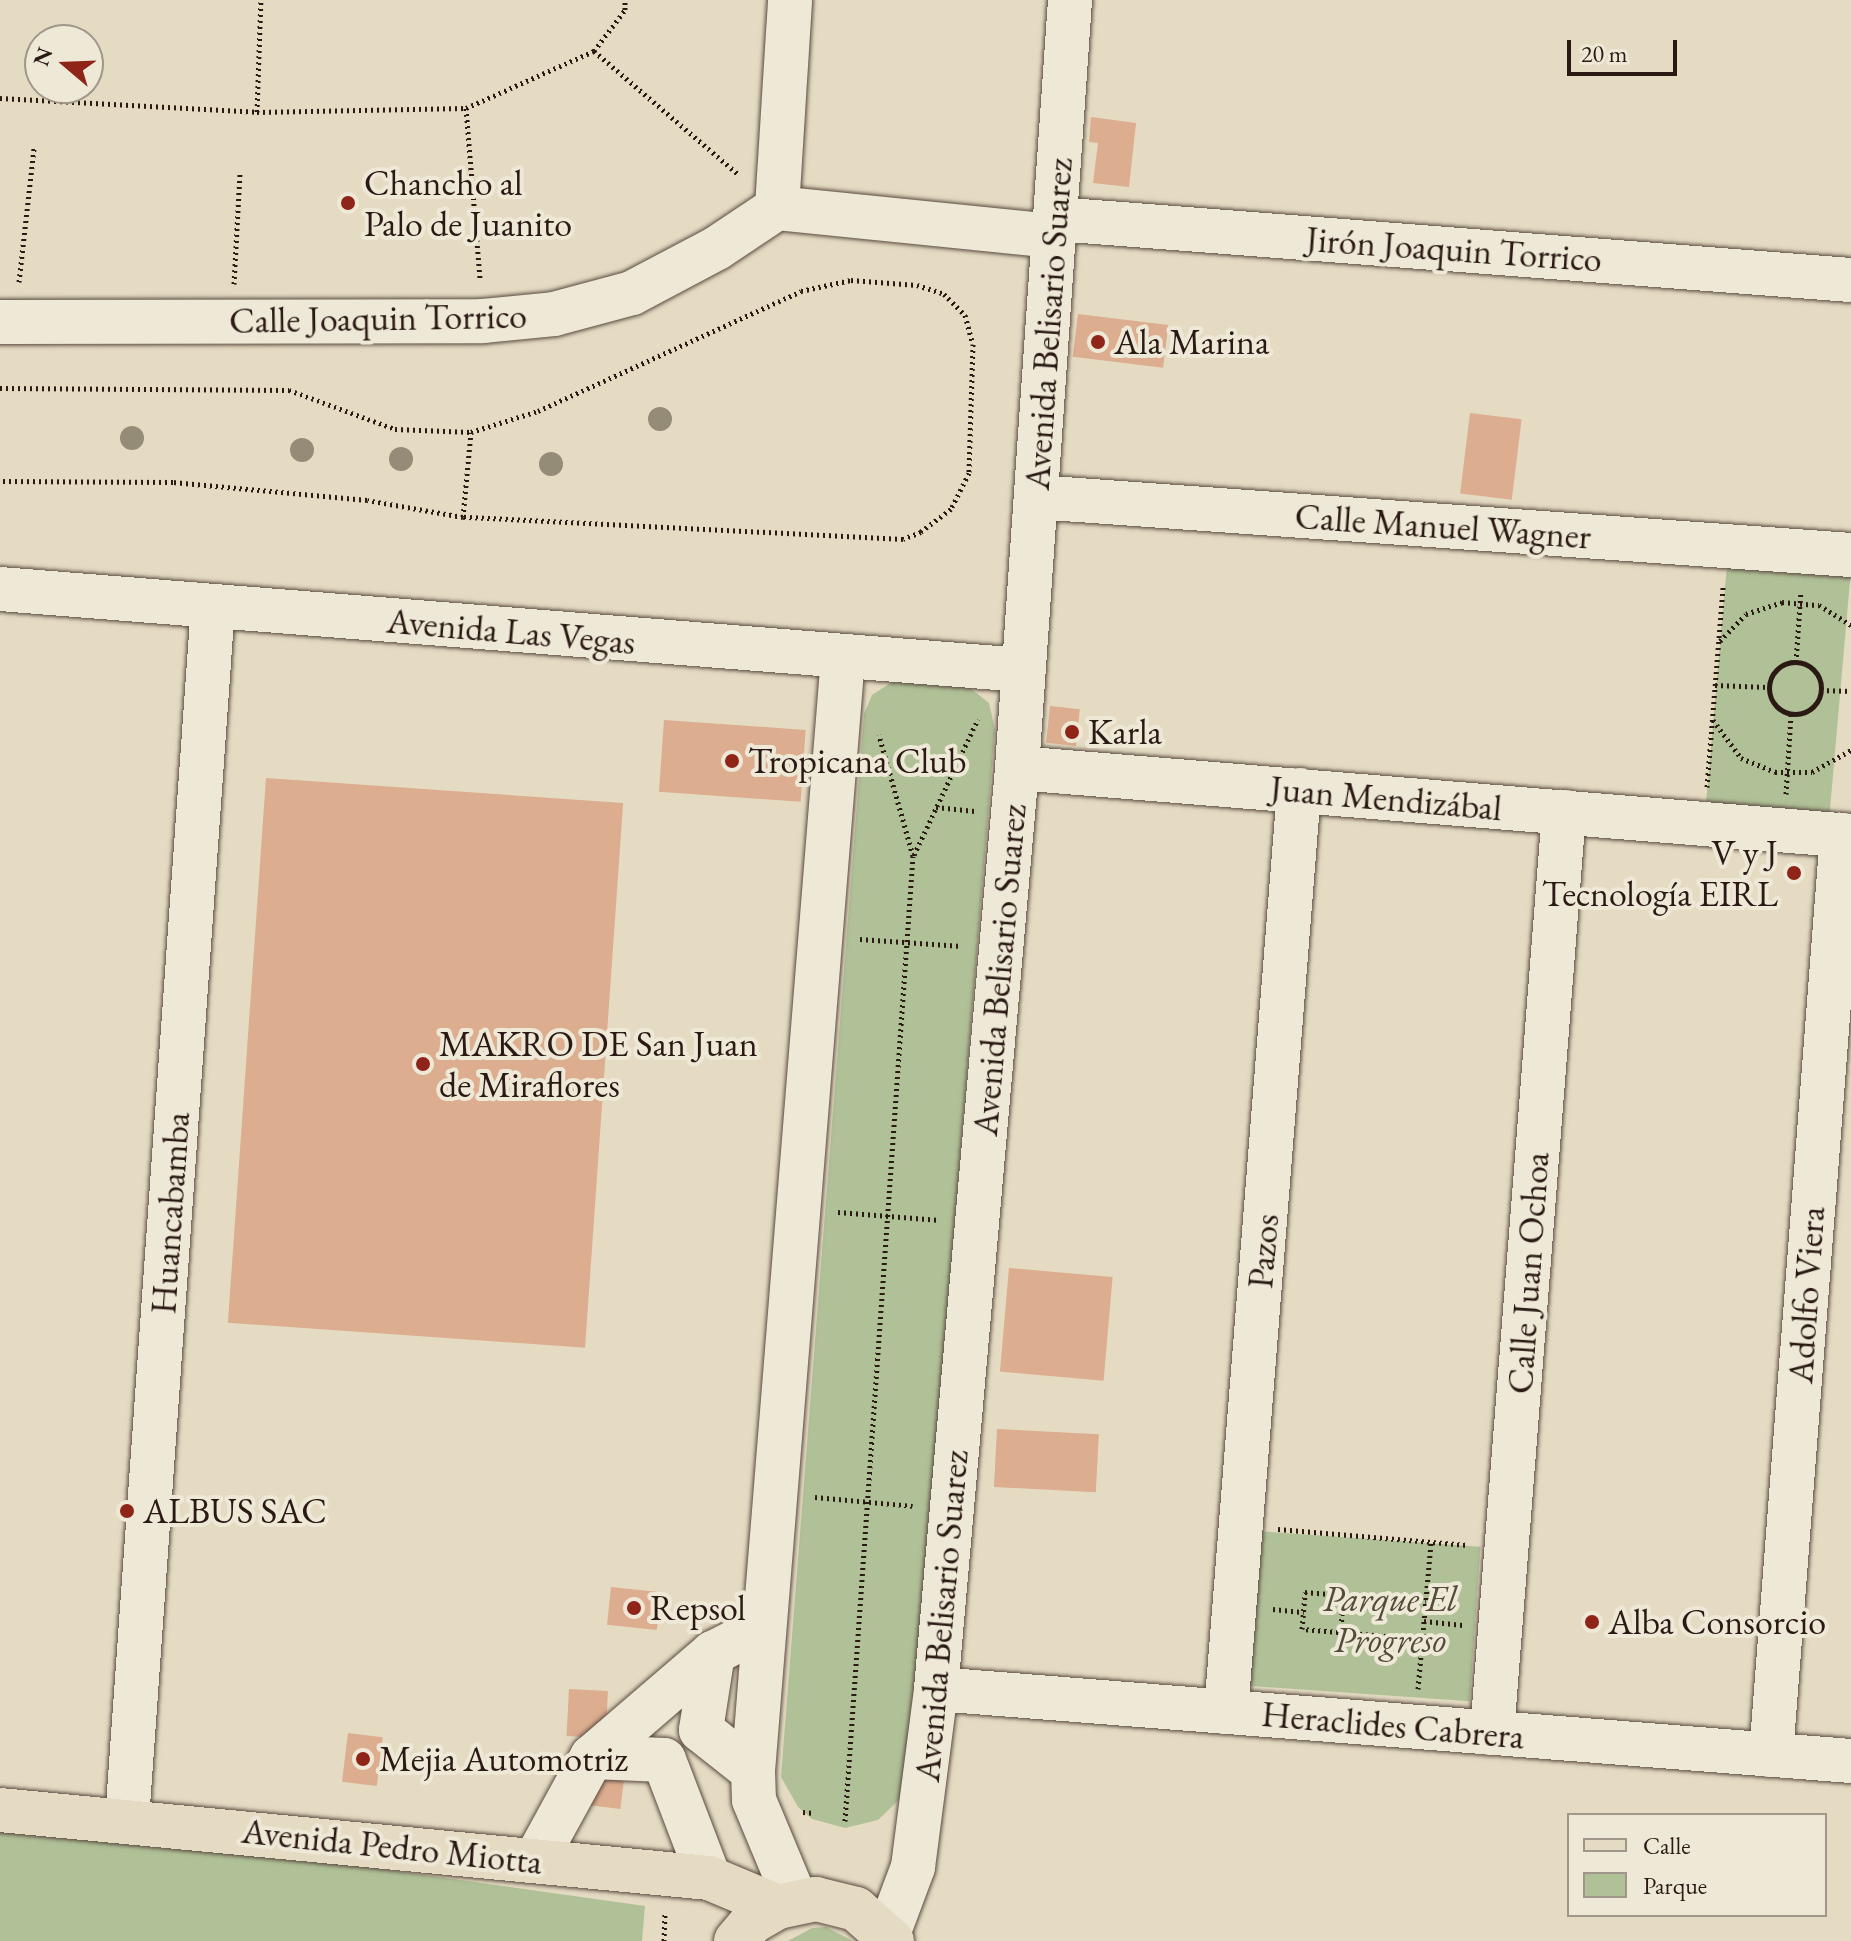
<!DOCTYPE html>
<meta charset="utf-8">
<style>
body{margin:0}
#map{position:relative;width:1851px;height:1941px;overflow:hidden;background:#e5dbc2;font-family:"EB Garamond",serif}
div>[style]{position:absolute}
.green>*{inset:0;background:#b0c197;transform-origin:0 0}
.building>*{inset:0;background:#dcad8f;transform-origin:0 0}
.path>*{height:5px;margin-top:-2.5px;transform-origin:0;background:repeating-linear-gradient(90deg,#2b1a14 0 2px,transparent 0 6px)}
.path>.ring{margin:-2.5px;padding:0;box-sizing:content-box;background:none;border:5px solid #2b1a14;border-radius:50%}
.roads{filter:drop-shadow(0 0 2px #5a4a40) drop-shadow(0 0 2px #5a4a40)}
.minor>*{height:44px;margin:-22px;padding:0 22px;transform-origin:22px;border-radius:22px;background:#eee8d7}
.major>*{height:44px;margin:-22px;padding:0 22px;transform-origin:22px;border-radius:22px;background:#e5dbc2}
.trees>*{width:24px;height:24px;margin:-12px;border-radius:50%;background:#958c78}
.dots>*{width:22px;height:22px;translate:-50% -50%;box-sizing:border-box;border:4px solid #eee8d7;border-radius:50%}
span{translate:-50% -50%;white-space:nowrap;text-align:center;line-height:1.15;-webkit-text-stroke:8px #eee8d7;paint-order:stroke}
.poi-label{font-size:36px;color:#2b1a14}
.left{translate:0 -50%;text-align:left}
.right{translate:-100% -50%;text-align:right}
.street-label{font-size:36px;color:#2b1a14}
.park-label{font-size:36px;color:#534c3b;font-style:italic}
.legend{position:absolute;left:1567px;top:1813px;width:260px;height:104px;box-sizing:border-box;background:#eee8d7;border:2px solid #a09689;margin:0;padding:10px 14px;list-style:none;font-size:24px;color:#2b1a14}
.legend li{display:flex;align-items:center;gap:16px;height:40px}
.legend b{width:40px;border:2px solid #a09689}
.north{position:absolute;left:24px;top:24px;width:80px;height:80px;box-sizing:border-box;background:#eee8d7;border:2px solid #a09689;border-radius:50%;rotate:289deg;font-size:22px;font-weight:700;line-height:32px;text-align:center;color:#2b1a14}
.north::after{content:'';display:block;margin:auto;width:28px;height:36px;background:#8f2418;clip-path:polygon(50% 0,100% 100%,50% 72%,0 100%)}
.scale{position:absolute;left:1567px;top:40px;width:110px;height:36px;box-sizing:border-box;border:4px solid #2b1a14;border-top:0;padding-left:10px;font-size:24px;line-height:28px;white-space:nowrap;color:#2b1a14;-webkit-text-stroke:6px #eee8d7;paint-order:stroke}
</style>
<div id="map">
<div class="green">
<i style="left:1727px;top:564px;width:124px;height:244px;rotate:5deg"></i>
<i style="clip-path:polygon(898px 678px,961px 681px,989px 703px,995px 729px,909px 1782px,902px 1797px,878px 1820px,845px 1828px,812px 1819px,798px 1807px,781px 1777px,864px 714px,872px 695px)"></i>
<i style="left:1256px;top:1531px;width:225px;height:155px;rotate:4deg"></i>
<i style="clip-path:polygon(0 1827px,217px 1846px,645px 1906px,642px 1941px,0 1941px)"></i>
<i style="clip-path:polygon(826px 1927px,853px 1941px,788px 1941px,812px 1928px)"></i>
</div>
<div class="building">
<i style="clip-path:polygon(1091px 117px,1136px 123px,1129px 187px,1093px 183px,1098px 143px,1089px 142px)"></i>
<i style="left:1078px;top:314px;width:91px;height:43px;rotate:7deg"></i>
<i style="left:1470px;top:413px;width:52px;height:81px;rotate:7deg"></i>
<i style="left:1050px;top:706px;width:30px;height:37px;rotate:6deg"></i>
<i style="left:664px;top:720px;width:142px;height:72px;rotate:4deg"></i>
<i style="left:266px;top:778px;width:358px;height:546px;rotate:4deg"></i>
<i style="left:1009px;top:1268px;width:104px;height:104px;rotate:5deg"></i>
<i style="left:997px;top:1429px;width:102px;height:58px;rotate:3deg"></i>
<i style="left:611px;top:1587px;width:50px;height:38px;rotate:6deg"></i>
<i style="left:569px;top:1689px;width:39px;height:47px;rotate:3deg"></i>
<i style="left:348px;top:1733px;width:35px;height:49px;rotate:7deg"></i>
<i style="left:590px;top:1769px;width:35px;height:36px;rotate:7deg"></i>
</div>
<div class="path">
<i style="left:594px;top:51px;width:191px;rotate:40.5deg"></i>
<i style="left:0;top:98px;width:257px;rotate:3.1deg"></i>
<i style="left:257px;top:112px;width:209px;rotate:-1.1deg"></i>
<i style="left:466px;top:108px;width:140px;rotate:-24deg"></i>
<i style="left:594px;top:51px;width:51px;rotate:-52.9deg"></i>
<i style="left:625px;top:10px;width:10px;rotate:-90deg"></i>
<i style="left:466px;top:108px;width:173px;rotate:85.3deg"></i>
<i style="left:257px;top:112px;width:112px;rotate:-88deg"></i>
<i style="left:19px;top:282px;width:135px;rotate:-83.6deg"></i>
<i style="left:234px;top:284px;width:111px;rotate:-86.9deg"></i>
<i style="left:0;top:388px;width:289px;rotate:0.4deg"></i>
<i style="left:289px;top:390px;width:113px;rotate:20.2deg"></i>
<i style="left:395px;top:429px;width:76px;rotate:2.3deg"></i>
<i style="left:471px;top:432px;width:70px;rotate:-17.4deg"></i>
<i style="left:538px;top:411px;width:289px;rotate:-24.5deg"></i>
<i style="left:801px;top:291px;width:51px;rotate:-12.4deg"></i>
<i style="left:851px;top:280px;width:66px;rotate:4.3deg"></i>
<i style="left:917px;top:285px;width:28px;rotate:18deg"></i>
<i style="left:944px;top:294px;width:30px;rotate:45deg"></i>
<i style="left:965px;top:315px;width:30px;rotate:75deg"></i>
<i style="left:973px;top:344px;width:129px;rotate:91.8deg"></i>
<i style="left:969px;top:473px;width:40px;rotate:116.6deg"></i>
<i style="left:951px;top:509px;width:38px;rotate:143deg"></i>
<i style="left:921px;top:532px;width:19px;rotate:159deg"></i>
<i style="left:903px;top:539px;width:441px;rotate:-177.1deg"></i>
<i style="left:463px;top:517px;width:97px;rotate:-170deg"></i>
<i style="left:367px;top:500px;width:195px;rotate:-174.7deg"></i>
<i style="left:173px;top:482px;width:173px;rotate:-179.7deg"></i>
<i style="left:463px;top:517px;width:85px;rotate:-84.6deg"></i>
<i style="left:1720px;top:641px;width:37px;rotate:-46deg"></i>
<i style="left:1746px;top:614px;width:38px;rotate:-18deg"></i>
<i style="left:1782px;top:602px;width:37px;rotate:5deg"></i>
<i style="left:1819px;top:605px;width:38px;rotate:32deg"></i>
<i class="ring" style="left:1769px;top:662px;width:47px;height:47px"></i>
<i style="left:1796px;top:662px;width:71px;rotate:-86deg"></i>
<i style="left:1715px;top:685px;width:53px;rotate:2.2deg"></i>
<i style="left:1821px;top:690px;width:30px;rotate:2deg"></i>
<i style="left:1713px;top:720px;width:47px;rotate:53.6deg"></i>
<i style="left:1741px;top:758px;width:37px;rotate:22deg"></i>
<i style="left:1775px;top:772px;width:37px"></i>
<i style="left:1812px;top:772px;width:45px;rotate:-29.4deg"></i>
<i style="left:1707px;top:787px;width:202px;rotate:-85.4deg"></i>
<i style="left:1786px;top:794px;width:80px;rotate:-86.4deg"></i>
<i style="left:936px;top:807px;width:39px;rotate:6deg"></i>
<i style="left:914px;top:855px;width:150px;rotate:-64.8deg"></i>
<i style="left:860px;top:939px;width:102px;rotate:3.9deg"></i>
<i style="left:838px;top:1212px;width:102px;rotate:4.5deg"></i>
<i style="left:815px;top:1497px;width:98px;rotate:5.2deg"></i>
<i style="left:1278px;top:1529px;width:190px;rotate:4.8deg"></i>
<i style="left:1273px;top:1609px;width:31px;rotate:6deg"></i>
<i style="left:1424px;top:1621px;width:39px;rotate:6deg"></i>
<i style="left:1341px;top:1633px;width:38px;rotate:-87deg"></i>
<i style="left:1422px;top:1639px;width:120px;rotate:-175.2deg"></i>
<i style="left:1302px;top:1629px;width:37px;rotate:-85deg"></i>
<i style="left:1305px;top:1592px;width:121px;rotate:4.7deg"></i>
<i style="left:1418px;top:1689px;width:148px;rotate:-84.9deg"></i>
<i style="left:803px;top:1812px;width:11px;rotate:5deg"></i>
<i style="left:845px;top:1821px;width:967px;rotate:-85.97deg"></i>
<i style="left:913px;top:856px;width:126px;rotate:-105.7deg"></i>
<i style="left:664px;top:1941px;width:27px;rotate:-88deg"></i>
</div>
<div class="roads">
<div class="minor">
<i style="left:777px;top:208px;width:279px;rotate:5.8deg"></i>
<i style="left:777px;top:208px;width:208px;rotate:-86.4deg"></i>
<i style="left:1056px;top:219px;width:797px;rotate:4.39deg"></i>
<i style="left:0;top:322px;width:483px;rotate:-0.1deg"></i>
<i style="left:483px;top:321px;width:71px;rotate:-5.6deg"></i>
<i style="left:554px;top:314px;width:81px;rotate:-15.1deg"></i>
<i style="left:632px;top:293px;width:96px;rotate:-27.9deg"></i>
<i style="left:717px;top:248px;width:72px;rotate:-33.7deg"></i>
<i style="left:1036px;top:497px;width:817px;rotate:4.07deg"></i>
<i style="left:0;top:589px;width:1026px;rotate:4.53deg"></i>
<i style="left:1017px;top:768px;width:837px;rotate:4.66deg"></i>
<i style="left:713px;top:1653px;width:78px;rotate:98.9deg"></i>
<i style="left:701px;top:1730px;width:66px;rotate:38.3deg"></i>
<i style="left:936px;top:1689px;width:918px;rotate:4.5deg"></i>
<i style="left:1226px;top:1712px;width:925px;rotate:-85.47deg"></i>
<i style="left:1492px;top:1733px;width:924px;rotate:-85.53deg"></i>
<i style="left:1771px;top:1755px;width:923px;rotate:-85.59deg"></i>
<i style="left:592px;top:1757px;width:72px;rotate:2.4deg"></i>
<i style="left:664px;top:1760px;width:126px;rotate:69.1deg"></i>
<i style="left:127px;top:1820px;width:1217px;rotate:-85.95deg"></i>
<i style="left:535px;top:1861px;width:119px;rotate:-61.3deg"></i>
<i style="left:592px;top:1757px;width:160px;rotate:-40.7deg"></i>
<i style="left:713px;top:1653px;width:55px;rotate:-27deg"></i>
<i style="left:796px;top:1901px;width:109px;rotate:-112.6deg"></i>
<i style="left:754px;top:1800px;width:29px;rotate:-92deg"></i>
<i style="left:753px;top:1771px;width:1117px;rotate:-85.38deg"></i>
<i style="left:888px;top:1934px;width:72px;rotate:-69.5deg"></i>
<i style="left:913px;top:1867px;width:179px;rotate:-82.6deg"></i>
<i style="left:936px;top:1689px;width:925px;rotate:-84.97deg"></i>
<i style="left:1017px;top:768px;width:770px;rotate:-86.05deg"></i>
</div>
<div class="major">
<i style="left:0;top:1810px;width:712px;rotate:5.48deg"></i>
<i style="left:709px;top:1878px;width:75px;rotate:22.8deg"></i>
<i style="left:736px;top:1941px;width:25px;rotate:-50deg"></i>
<i style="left:752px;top:1922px;width:30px;rotate:-30deg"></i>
<i style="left:778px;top:1907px;width:39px;rotate:-12deg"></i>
<i style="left:816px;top:1899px;width:41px;rotate:14deg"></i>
<i style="left:856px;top:1909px;width:48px;rotate:41.6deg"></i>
</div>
</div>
<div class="trees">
<i style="left:660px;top:419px"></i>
<i style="left:132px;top:438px"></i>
<i style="left:302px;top:450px"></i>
<i style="left:401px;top:459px"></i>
<i style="left:551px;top:464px"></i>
</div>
<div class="dots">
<i style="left:348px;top:203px;background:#8f2418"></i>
<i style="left:1098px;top:342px;background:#8f2418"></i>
<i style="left:1072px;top:732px;background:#8f2418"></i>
<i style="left:732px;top:761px;background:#8f2418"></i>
<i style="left:1794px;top:873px;background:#8f2418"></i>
<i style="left:423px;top:1064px;background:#8f2418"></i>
<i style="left:127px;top:1511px;background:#8f2418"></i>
<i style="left:634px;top:1608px;background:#8f2418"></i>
<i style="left:1592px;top:1622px;background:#8f2418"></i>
<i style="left:363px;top:1759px;background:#8f2418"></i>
</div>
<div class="poi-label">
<span class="left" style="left:364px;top:203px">Chancho al<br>Palo de Juanito</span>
<span class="left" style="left:1114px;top:342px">Ala Marina</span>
<span class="left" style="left:1088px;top:732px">Karla</span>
<span class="left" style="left:748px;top:761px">Tropicana Club</span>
<span class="right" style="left:1778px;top:873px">V y J<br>Tecnología EIRL</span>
<span class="left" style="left:439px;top:1064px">MAKRO DE San Juan<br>de Miraflores</span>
<span class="left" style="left:143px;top:1511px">ALBUS SAC</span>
<span class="left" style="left:650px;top:1608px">Repsol</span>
<span class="left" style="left:1608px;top:1622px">Alba Consorcio</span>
<span class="left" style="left:379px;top:1759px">Mejia Automotriz</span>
</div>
<div class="street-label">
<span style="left:1454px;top:249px;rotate:4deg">Jirón Joaquin Torrico</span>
<span style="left:378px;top:318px;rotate:-1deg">Calle Joaquin Torrico</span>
<span style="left:1048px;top:324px;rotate:-86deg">Avenida Belisario Suarez</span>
<span style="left:1443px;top:526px;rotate:4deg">Calle Manuel Wagner</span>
<span style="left:511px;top:631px;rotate:5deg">Avenida Las Vegas</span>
<span style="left:1386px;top:798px;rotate:5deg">Juan Mendizábal</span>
<span style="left:999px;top:970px;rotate:-85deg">Avenida Belisario Suarez</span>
<span style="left:170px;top:1213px;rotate:-86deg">Huancabamba</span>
<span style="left:1263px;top:1251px;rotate:-85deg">Pazos</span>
<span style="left:1528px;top:1273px;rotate:-86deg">Calle Juan Ochoa</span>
<span style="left:1806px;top:1295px;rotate:-86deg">Adolfo Viera</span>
<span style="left:941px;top:1616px;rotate:-85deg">Avenida Belisario Suarez</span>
<span style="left:1393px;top:1725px;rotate:5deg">Heraclides Cabrera</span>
<span style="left:392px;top:1846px;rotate:6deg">Avenida Pedro Miotta</span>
</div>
<div class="park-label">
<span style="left:1390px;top:1619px">Parque El<br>Progreso</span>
</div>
<ul class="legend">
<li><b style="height:10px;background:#e5dbc2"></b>Calle</li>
<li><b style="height:22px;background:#b0c197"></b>Parque</li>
</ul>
<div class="north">N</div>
<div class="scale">20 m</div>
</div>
